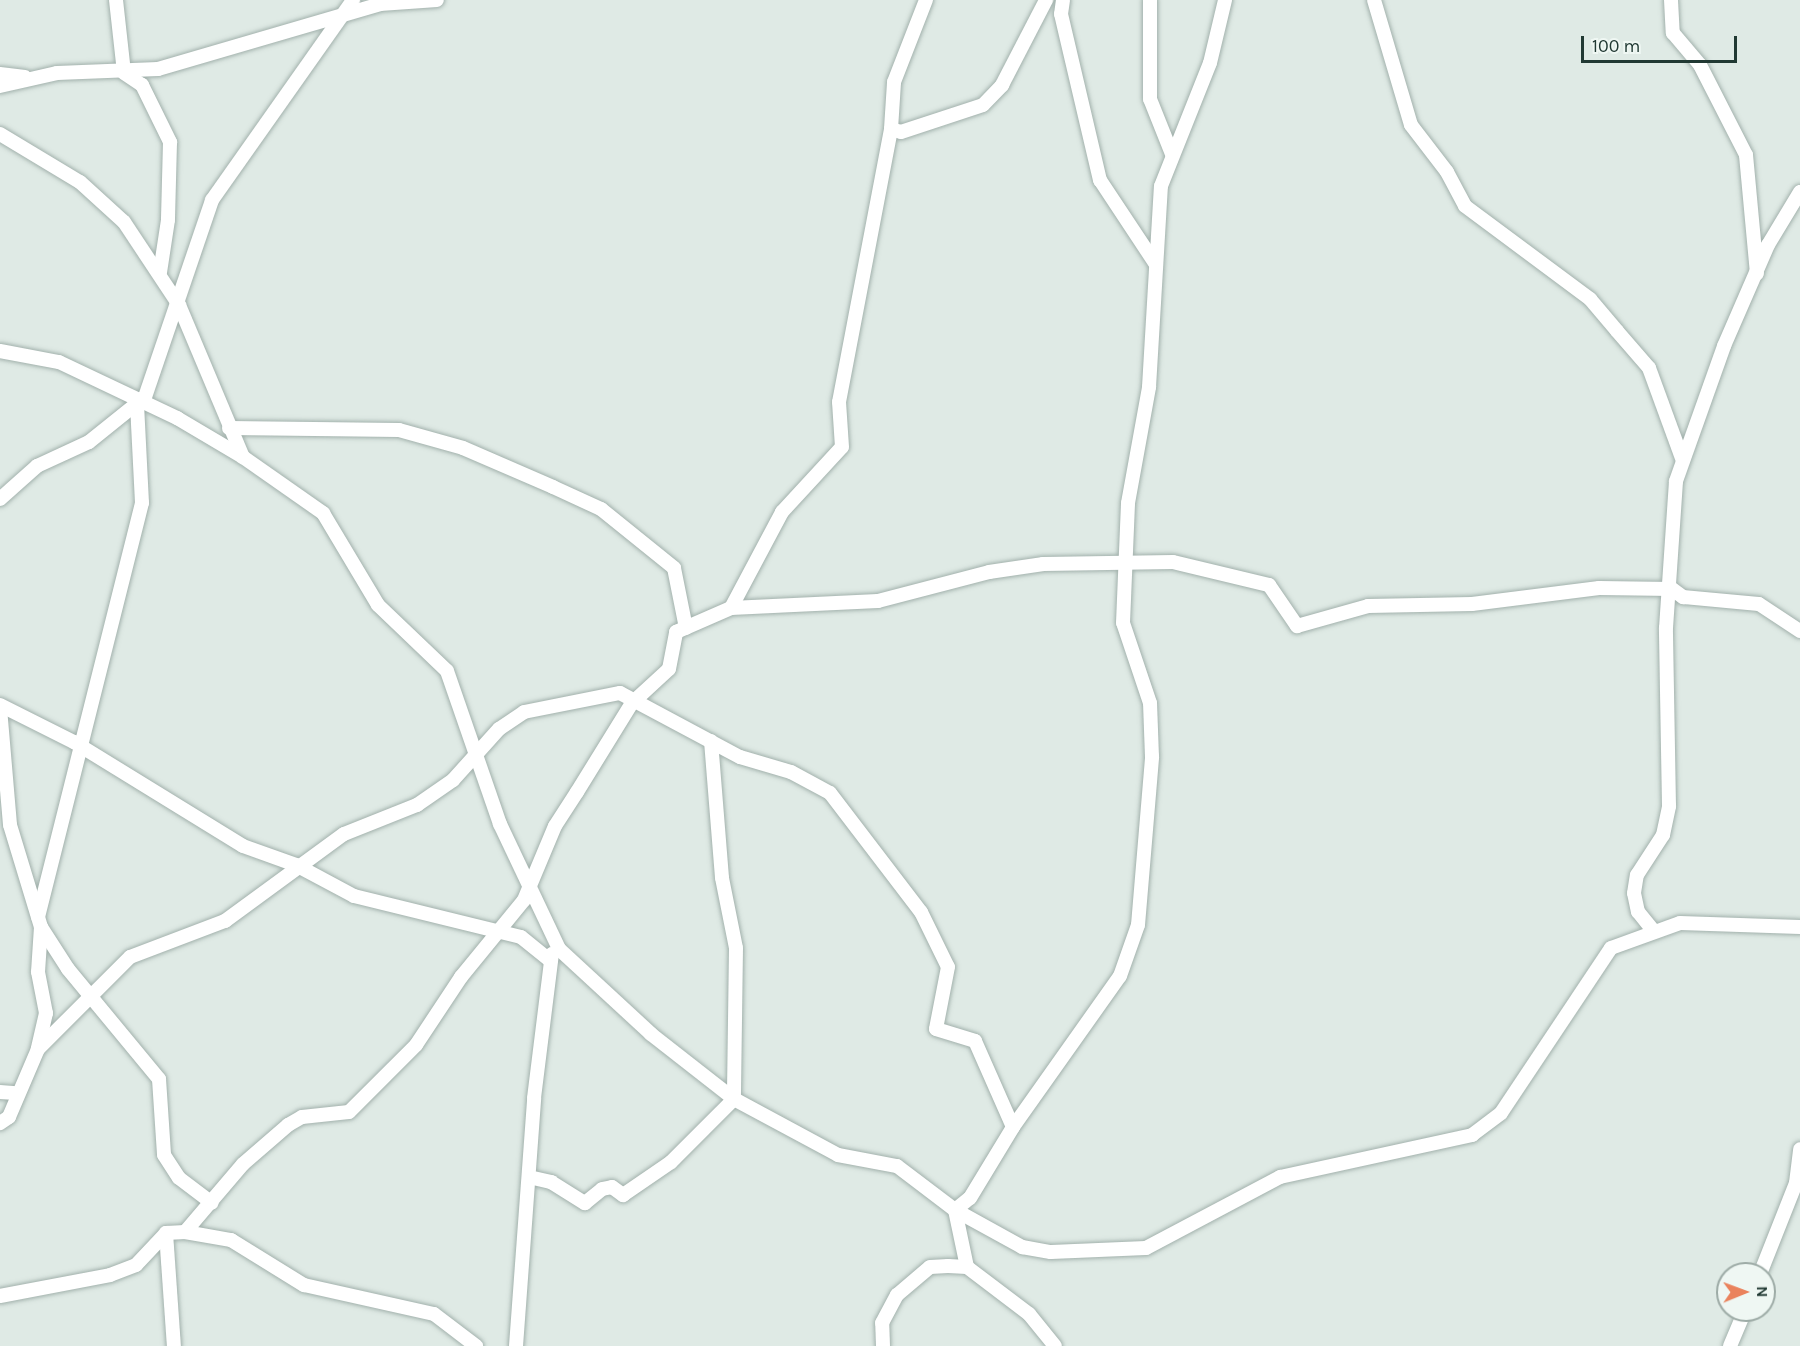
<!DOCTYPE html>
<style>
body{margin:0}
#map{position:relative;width:1800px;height:1346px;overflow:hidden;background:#dfeae5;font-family:Karla,sans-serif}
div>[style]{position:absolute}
.roads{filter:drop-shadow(0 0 2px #a2b1ac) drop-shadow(0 0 2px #a2b1ac)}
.minor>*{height:14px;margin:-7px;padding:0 7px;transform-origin:7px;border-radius:7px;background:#fff}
span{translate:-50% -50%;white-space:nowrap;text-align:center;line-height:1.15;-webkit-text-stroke:5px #eff7f3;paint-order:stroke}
.north{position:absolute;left:1716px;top:1262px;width:60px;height:60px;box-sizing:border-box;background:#eff7f3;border:2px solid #9daba6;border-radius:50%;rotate:89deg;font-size:16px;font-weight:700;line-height:24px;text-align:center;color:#213933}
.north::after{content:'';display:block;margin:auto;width:21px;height:27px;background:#ea825c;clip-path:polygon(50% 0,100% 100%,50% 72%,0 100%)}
.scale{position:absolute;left:1581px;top:36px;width:156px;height:27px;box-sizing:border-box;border:3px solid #213933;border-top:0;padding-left:8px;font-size:18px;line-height:21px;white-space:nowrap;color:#213933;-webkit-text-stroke:4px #eff7f3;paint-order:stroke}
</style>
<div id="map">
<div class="roads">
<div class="minor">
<i style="left:116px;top:0;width:73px;rotate:83.7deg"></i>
<i style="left:1063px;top:0;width:14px;rotate:98deg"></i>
<i style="left:1061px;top:14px;width:171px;rotate:76.8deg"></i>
<i style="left:1100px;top:180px;width:100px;rotate:56.5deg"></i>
<i style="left:1150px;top:0;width:99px;rotate:90deg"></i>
<i style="left:1150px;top:99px;width:59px;rotate:68.2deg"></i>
<i style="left:1374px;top:0;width:130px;rotate:73.5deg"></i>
<i style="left:1411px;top:125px;width:59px;rotate:52.5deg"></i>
<i style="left:1447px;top:172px;width:38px;rotate:62deg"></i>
<i style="left:1465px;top:206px;width:156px;rotate:36.6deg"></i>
<i style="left:1590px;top:299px;width:42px;rotate:49.8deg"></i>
<i style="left:1617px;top:331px;width:49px;rotate:49.1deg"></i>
<i style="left:1649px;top:368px;width:96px;rotate:69.9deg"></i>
<i style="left:1671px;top:0;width:33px;rotate:87deg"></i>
<i style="left:1673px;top:33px;width:42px;rotate:49.8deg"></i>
<i style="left:1700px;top:65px;width:101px;rotate:62.9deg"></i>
<i style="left:1746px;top:155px;width:119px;rotate:84.7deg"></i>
<i style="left:124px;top:73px;width:22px;rotate:34deg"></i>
<i style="left:142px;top:85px;width:64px;rotate:63.8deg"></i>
<i style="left:170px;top:142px;width:78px;rotate:91.5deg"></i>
<i style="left:168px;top:220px;width:53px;rotate:98.7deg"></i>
<i style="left:0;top:74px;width:25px;rotate:7deg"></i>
<i style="left:0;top:86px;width:58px;rotate:-12.8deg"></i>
<i style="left:57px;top:73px;width:101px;rotate:-2.3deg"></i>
<i style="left:158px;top:69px;width:231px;rotate:-16.3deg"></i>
<i style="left:380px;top:4px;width:57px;rotate:-4deg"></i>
<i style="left:891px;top:129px;width:47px;rotate:-86.3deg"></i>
<i style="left:894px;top:82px;width:88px;rotate:-68.7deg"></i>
<i style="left:0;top:134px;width:93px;rotate:31deg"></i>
<i style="left:80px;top:182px;width:59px;rotate:42.3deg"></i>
<i style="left:124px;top:222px;width:100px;rotate:56.5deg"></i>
<i style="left:179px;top:305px;width:165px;rotate:67.2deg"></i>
<i style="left:243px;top:457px;width:98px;rotate:35deg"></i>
<i style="left:323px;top:513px;width:107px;rotate:59.1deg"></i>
<i style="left:378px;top:605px;width:95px;rotate:43.7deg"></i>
<i style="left:447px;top:671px;width:162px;rotate:70.9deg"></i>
<i style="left:500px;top:824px;width:138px;rotate:64.7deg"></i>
<i style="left:559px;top:949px;width:125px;rotate:42.7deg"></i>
<i style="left:651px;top:1034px;width:105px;rotate:38.1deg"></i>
<i style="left:734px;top:1099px;width:118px;rotate:28.3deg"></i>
<i style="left:838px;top:1155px;width:60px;rotate:10.6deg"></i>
<i style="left:897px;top:1166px;width:73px;rotate:37.2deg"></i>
<i style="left:955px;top:1210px;width:77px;rotate:28.9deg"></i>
<i style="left:1022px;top:1247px;width:29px;rotate:10deg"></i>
<i style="left:1051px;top:1252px;width:95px;rotate:-2.4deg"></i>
<i style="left:1146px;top:1248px;width:152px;rotate:-27.9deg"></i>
<i style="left:1280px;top:1177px;width:197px;rotate:-12.3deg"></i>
<i style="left:1472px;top:1135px;width:36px;rotate:-37deg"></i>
<i style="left:1501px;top:1113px;width:198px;rotate:-56.3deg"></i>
<i style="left:1611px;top:948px;width:73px;rotate:-19.9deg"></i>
<i style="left:1680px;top:923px;width:120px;rotate:1.9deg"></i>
<i style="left:0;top:351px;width:60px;rotate:10.6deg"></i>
<i style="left:59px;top:362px;width:131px;rotate:25.4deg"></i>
<i style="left:177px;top:418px;width:77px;rotate:30.6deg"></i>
<i style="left:229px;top:428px;width:170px;rotate:0.7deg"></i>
<i style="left:399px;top:430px;width:66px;rotate:15.7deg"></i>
<i style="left:463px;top:448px;width:98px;rotate:23.4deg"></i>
<i style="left:553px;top:487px;width:53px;rotate:24.6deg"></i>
<i style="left:601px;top:509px;width:94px;rotate:38.9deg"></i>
<i style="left:674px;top:568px;width:61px;rotate:78.7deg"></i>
<i style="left:0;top:499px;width:50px;rotate:-41.7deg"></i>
<i style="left:37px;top:466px;width:57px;rotate:-24.8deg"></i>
<i style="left:89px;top:442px;width:72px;rotate:-38.8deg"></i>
<i style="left:145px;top:397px;width:208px;rotate:-71.2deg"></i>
<i style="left:212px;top:200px;width:245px;rotate:-54.8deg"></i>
<i style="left:731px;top:608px;width:109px;rotate:-62deg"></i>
<i style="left:782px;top:512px;width:88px;rotate:-47.3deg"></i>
<i style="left:842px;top:447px;width:45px;rotate:-93.8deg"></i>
<i style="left:839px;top:402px;width:278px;rotate:-79.2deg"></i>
<i style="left:891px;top:129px;width:10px;rotate:17deg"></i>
<i style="left:901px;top:132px;width:86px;rotate:-18.2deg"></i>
<i style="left:983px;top:105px;width:28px;rotate:-46deg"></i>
<i style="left:1002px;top:85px;width:96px;rotate:-62.6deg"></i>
<i style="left:0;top:705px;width:83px;rotate:26.6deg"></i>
<i style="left:74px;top:742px;width:198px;rotate:31.6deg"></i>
<i style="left:243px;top:846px;width:56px;rotate:19.7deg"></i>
<i style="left:296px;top:865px;width:66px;rotate:28.1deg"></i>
<i style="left:354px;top:896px;width:172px;rotate:13.8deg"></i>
<i style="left:521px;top:937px;width:38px;rotate:39deg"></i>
<i style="left:0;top:708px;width:117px;rotate:85.1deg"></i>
<i style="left:10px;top:825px;width:107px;rotate:73.1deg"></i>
<i style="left:41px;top:927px;width:45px;rotate:93.8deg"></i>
<i style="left:38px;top:972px;width:42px;rotate:79deg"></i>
<i style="left:46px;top:1013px;width:37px;rotate:103deg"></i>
<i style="left:38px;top:1049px;width:74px;rotate:113.1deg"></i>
<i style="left:9px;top:1117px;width:11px;rotate:146deg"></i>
<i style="left:711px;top:741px;width:137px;rotate:85.4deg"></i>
<i style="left:722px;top:878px;width:71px;rotate:78.7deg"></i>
<i style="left:736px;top:948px;width:151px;rotate:90.8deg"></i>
<i style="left:38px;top:917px;width:427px;rotate:-75.9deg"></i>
<i style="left:142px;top:503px;width:98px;rotate:-92.9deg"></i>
<i style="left:41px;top:927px;width:50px;rotate:57.3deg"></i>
<i style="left:68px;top:969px;width:143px;rotate:50.4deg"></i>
<i style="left:159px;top:1079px;width:76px;rotate:86.2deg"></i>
<i style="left:164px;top:1155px;width:27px;rotate:57deg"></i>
<i style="left:179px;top:1178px;width:41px;rotate:37.1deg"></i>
<i style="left:1652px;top:929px;width:22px;rotate:-129deg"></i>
<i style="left:1638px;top:912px;width:19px;rotate:-102deg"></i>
<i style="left:1634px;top:893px;width:18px;rotate:-81deg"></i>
<i style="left:1637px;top:875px;width:48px;rotate:-57deg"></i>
<i style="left:1663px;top:835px;width:30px;rotate:-78deg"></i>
<i style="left:1669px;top:806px;width:178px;rotate:-91deg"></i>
<i style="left:1666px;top:628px;width:147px;rotate:-86.1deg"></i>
<i style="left:1676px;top:481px;width:143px;rotate:-70.4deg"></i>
<i style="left:1724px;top:346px;width:110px;rotate:-66.5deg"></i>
<i style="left:1768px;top:245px;width:62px;rotate:-58.9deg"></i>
<i style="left:38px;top:1049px;width:130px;rotate:-45deg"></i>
<i style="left:130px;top:957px;width:102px;rotate:-20.8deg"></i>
<i style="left:225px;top:921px;width:147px;rotate:-36.2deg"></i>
<i style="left:344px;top:834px;width:79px;rotate:-21.7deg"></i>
<i style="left:417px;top:805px;width:44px;rotate:-34.8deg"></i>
<i style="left:453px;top:780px;width:69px;rotate:-48deg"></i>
<i style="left:499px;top:729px;width:30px;rotate:-34deg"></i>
<i style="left:524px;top:712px;width:98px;rotate:-11.2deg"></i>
<i style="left:620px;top:693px;width:136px;rotate:28.1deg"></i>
<i style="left:740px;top:757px;width:53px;rotate:16.4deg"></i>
<i style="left:791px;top:772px;width:44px;rotate:28.3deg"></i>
<i style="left:830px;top:793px;width:150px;rotate:52.6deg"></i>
<i style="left:921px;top:912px;width:61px;rotate:63.9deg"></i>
<i style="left:948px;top:967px;width:63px;rotate:101deg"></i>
<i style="left:936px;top:1029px;width:41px;rotate:17.1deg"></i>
<i style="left:975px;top:1041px;width:94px;rotate:66.2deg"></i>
<i style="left:0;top:1092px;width:16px;rotate:4deg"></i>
<i style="left:529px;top:1177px;width:23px;rotate:13deg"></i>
<i style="left:551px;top:1182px;width:40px;rotate:32deg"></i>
<i style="left:585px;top:1203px;width:22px;rotate:-39deg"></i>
<i style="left:602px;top:1189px;width:10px;rotate:-11deg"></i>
<i style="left:612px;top:1187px;width:14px;rotate:36deg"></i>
<i style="left:623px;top:1195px;width:58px;rotate:-34.5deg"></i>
<i style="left:671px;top:1162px;width:89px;rotate:-45deg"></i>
<i style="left:955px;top:1210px;width:19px;rotate:-39deg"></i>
<i style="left:970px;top:1198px;width:83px;rotate:-58.8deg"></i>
<i style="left:1013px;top:1127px;width:185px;rotate:-54.7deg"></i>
<i style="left:1120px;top:976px;width:54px;rotate:-70.6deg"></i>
<i style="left:1138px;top:925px;width:169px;rotate:-85.2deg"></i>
<i style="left:1152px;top:757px;width:54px;rotate:-92.1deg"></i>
<i style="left:1150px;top:703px;width:84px;rotate:-108.6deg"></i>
<i style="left:1123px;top:623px;width:120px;rotate:-87.6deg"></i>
<i style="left:1128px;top:503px;width:118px;rotate:-79.7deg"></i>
<i style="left:1149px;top:387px;width:201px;rotate:-86.6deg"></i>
<i style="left:1161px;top:186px;width:132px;rotate:-68.3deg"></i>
<i style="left:1210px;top:63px;width:65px;rotate:-76.6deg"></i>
<i style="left:955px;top:1210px;width:58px;rotate:78.1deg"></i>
<i style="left:185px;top:1232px;width:89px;rotate:-49.5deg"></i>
<i style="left:243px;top:1164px;width:60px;rotate:-40.9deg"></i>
<i style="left:288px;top:1125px;width:16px;rotate:-30deg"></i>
<i style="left:302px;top:1117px;width:47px;rotate:-6.1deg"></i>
<i style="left:349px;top:1112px;width:95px;rotate:-45deg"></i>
<i style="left:416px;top:1045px;width:82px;rotate:-56.5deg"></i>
<i style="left:461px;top:977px;width:99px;rotate:-50.7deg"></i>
<i style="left:524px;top:900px;width:80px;rotate:-67.3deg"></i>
<i style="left:555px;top:826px;width:40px;rotate:-57.1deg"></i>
<i style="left:577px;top:792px;width:105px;rotate:-58.3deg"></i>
<i style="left:632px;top:703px;width:50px;rotate:-42.6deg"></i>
<i style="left:669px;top:669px;width:38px;rotate:-79deg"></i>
<i style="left:676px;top:632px;width:60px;rotate:-23.6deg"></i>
<i style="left:731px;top:608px;width:147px;rotate:-2.7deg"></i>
<i style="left:878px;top:601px;width:115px;rotate:-14.6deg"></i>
<i style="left:989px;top:572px;width:55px;rotate:-8.4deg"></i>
<i style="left:1043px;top:564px;width:130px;rotate:-0.9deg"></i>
<i style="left:1173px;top:562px;width:99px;rotate:13.5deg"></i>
<i style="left:1269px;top:585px;width:50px;rotate:55.7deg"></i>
<i style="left:1297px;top:626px;width:74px;rotate:-15.7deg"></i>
<i style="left:1368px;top:606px;width:104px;rotate:-1.1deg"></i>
<i style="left:1472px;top:604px;width:128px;rotate:-7.2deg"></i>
<i style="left:1599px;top:588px;width:73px;rotate:0.8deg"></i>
<i style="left:1672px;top:589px;width:14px;rotate:36deg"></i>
<i style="left:1683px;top:597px;width:76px;rotate:5.3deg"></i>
<i style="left:1759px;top:604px;width:49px;rotate:33.4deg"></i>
<i style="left:166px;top:1233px;width:113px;rotate:86deg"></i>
<i style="left:1760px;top:1274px;width:98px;rotate:-68.4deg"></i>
<i style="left:1796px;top:1183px;width:34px;rotate:-83deg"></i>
<i style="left:0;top:1296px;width:112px;rotate:-10.8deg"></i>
<i style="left:110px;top:1275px;width:28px;rotate:-21deg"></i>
<i style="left:136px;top:1265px;width:44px;rotate:-46.8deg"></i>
<i style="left:166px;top:1233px;width:19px;rotate:-3deg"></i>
<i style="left:185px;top:1232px;width:47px;rotate:9.9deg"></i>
<i style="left:231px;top:1240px;width:86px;rotate:31.7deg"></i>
<i style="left:304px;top:1285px;width:133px;rotate:12.6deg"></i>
<i style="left:434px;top:1314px;width:53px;rotate:37.3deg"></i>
<i style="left:516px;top:1346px;width:249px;rotate:-85.8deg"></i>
<i style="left:534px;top:1098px;width:145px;rotate:-82.9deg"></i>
<i style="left:883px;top:1346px;width:23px;rotate:-92deg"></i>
<i style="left:882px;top:1323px;width:32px;rotate:-62deg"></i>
<i style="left:897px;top:1295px;width:43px;rotate:-40.3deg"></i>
<i style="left:930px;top:1267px;width:18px;rotate:-3deg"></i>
<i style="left:948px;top:1266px;width:19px;rotate:3deg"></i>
<i style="left:967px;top:1267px;width:78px;rotate:37.2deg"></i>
<i style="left:1029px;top:1314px;width:41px;rotate:50.9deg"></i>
<i style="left:1730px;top:1346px;width:39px;rotate:-67deg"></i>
</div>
</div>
<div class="north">N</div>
<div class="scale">100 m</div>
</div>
